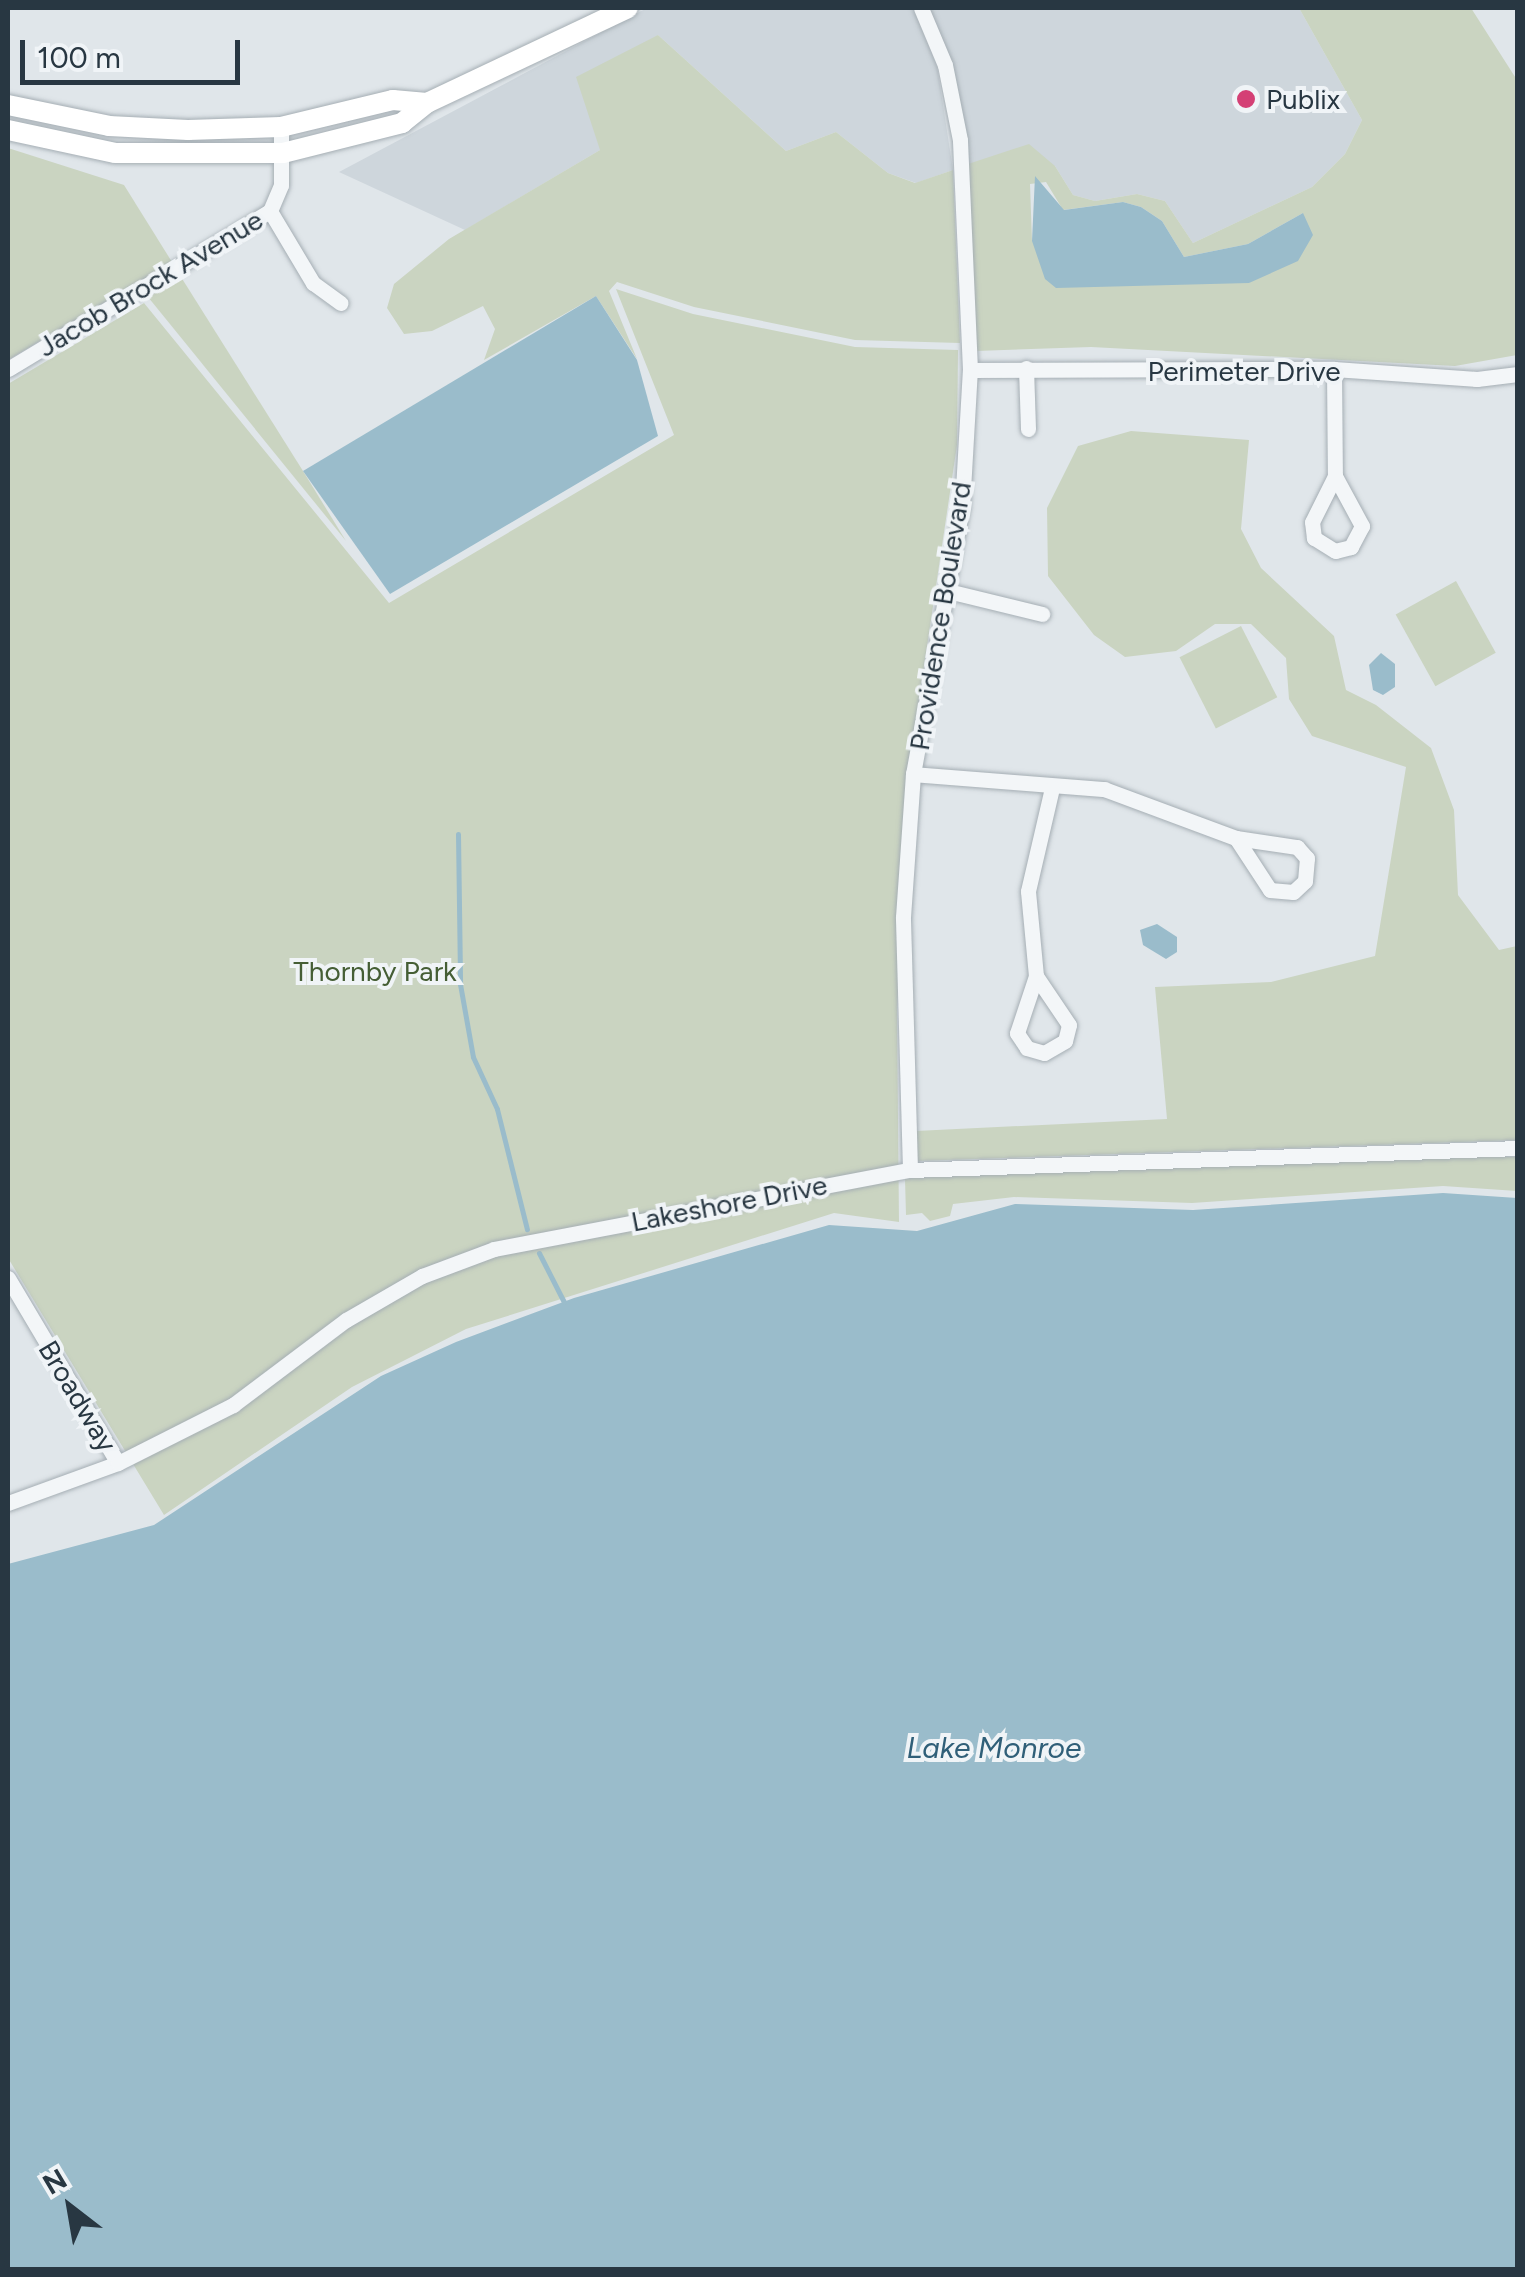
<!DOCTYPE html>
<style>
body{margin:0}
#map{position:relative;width:1525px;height:2277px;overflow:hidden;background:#e0e6ea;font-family:Figtree,sans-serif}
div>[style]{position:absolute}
.built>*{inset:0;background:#ced6dc}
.green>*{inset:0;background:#cad4c1;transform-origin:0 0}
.water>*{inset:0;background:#9abccb}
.stream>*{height:5px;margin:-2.5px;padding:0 2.5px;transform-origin:2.5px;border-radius:2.5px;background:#9abccb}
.roads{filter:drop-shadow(0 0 2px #a5aeb4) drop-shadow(0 0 2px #a5aeb4)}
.minor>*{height:15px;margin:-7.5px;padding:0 7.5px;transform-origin:7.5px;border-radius:7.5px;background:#f3f6f8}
.major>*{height:20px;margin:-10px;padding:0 10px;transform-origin:10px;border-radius:10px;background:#fff}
.dots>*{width:28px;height:28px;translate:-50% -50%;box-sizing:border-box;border:5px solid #f0f4f7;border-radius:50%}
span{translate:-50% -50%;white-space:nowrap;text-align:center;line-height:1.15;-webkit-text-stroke:8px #f0f4f7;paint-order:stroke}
.poi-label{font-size:28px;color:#283742}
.left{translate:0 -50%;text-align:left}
.street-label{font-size:28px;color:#283742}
.park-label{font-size:28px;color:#455e35}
.water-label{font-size:30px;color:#305f78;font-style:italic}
.frame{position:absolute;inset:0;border:10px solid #283742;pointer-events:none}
.north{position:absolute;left:20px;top:2157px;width:100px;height:100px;-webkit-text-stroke:8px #f0f4f7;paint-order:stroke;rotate:329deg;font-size:28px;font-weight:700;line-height:40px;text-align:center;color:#283742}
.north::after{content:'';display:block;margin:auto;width:35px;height:45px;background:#283742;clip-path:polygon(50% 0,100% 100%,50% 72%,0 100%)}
.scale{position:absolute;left:20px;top:40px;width:220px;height:45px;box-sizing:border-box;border:5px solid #283742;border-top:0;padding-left:12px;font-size:30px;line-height:35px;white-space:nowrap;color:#283742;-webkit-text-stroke:8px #f0f4f7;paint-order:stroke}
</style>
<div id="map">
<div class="built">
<i style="clip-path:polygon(647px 8px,913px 8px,937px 66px,953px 170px,916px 183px,888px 173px,836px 132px,786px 151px,658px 35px,600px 150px,465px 230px,339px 172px)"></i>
<i style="clip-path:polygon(929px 8px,1299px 8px,1362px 120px,1345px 154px,1312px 187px,1193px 243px,1165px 201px,1137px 194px,1095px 201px,1073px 195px,1055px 166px,968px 164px,952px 64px)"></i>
</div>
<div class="green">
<i style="clip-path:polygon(evenodd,1299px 8px,1471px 8px,1517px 80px,1517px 355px,1455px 366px,1091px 347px,976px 351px,968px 164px,1029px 144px,1055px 166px,1073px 195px,1095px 201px,1137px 194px,1165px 201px,1193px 243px,1312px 187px,1345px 154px,1362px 120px,1299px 8px,1046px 182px,1063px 210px,1123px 202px,1141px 207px,1162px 221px,1184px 257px,1248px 244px,1303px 213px,1249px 283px,1032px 241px,1030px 184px,1046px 182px)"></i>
<i style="clip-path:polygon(658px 35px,786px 151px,836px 132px,888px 173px,915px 183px,953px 170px,960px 343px,855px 340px,694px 307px,617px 282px,609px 291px,637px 359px,596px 296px,484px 360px,495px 329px,483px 306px,432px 331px,404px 334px,387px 308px,394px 284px,449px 239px,600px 150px,576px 77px)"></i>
<i style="clip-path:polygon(8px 148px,124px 185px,172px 262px,8px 360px)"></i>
<i style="clip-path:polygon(181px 277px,303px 471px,346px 541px,148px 297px)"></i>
<i style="clip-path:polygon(616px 289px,693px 314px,855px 347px,958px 350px,957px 445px,908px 774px,897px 1010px,899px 1222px,834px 1213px,466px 1329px,352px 1387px,164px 1515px,8px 1258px,8px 384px,144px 303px,389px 603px,674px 435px)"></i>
<i style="clip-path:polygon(1131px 431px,1249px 440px,1241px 529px,1261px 568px,1334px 636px,1346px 690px,1376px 705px,1431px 748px,1454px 810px,1458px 895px,1499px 950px,1517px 946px,1517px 1140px,917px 1161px,916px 1131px,1167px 1119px,1155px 987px,1271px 982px,1375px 956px,1406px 767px,1312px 736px,1289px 699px,1286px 658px,1251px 624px,1215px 624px,1176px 651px,1125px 657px,1094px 635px,1048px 576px,1047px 508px,1078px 446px)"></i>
<i style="left:1456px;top:581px;width:82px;height:69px;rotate:61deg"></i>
<i style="left:1241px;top:626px;width:80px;height:69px;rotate:63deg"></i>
<i style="clip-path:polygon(1423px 1155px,1518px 1157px,1517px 1191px,1443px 1186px,1192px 1203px,1014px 1197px,953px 1204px,950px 1216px,930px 1221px,922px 1213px,906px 1215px,905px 1179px,911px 1178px)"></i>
</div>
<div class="water">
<i style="clip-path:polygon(1035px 176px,1064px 210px,1123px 202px,1141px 207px,1162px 221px,1184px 257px,1248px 244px,1303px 213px,1313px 235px,1298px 261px,1249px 283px,1056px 288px,1045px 279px,1032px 241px)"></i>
<i style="clip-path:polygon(596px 296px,637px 360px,658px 436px,390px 594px,303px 471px)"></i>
<i style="clip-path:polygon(1381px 653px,1395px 664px,1395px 687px,1383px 695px,1373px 690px,1369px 665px)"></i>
<i style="clip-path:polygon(1157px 924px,1177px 937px,1177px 952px,1166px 959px,1143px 945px,1140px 930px)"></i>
<i style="clip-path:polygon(1443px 1193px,1517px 1198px,1517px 2269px,8px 2269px,8px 1564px,154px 1525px,381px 1376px,456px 1342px,574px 1298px,829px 1225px,917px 1231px,1015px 1204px,1193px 1210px)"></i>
</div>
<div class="stream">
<i style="left:458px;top:834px;width:150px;rotate:89.2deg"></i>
<i style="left:460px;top:984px;width:74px;rotate:79.9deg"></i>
<i style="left:473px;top:1057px;width:57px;rotate:65.2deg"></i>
<i style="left:497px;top:1109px;width:124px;rotate:76deg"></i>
<i style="left:539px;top:1253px;width:55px;rotate:63deg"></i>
</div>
<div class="roads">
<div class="minor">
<i style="left:270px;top:211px;width:84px;rotate:59.2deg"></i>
<i style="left:313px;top:283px;width:34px;rotate:36deg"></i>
<i style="left:1026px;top:368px;width:61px;rotate:88.1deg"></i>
<i style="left:8px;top:369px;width:306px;rotate:-31.1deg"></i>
<i style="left:270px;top:211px;width:28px;rotate:-67deg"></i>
<i style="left:281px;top:185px;width:58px;rotate:-90deg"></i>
<i style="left:1334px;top:369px;width:107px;rotate:89.5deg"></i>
<i style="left:970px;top:370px;width:364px;rotate:-0.2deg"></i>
<i style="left:1334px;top:369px;width:143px;rotate:4deg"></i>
<i style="left:1477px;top:379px;width:41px;rotate:-7deg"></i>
<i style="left:1335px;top:476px;width:57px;rotate:61.6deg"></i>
<i style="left:1362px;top:526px;width:24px;rotate:118deg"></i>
<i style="left:1351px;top:547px;width:16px;rotate:166deg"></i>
<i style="left:1335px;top:551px;width:25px;rotate:-148deg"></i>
<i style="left:1314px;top:538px;width:16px;rotate:-97deg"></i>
<i style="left:1312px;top:522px;width:51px;rotate:-63.4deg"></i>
<i style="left:948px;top:591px;width:97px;rotate:13.7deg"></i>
<i style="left:913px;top:774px;width:192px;rotate:4.5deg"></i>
<i style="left:1104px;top:789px;width:141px;rotate:20.4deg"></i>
<i style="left:1236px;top:838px;width:62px;rotate:8.4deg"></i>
<i style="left:1297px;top:847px;width:15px;rotate:48deg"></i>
<i style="left:1307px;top:858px;width:23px;rotate:95deg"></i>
<i style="left:1305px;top:881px;width:16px;rotate:137deg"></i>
<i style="left:1293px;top:892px;width:23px;rotate:-175deg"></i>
<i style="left:1270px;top:890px;width:62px;rotate:-123.2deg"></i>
<i style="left:1036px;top:976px;width:59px;rotate:56deg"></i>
<i style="left:1069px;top:1025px;width:16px;rotate:104deg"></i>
<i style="left:1065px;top:1041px;width:24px;rotate:150deg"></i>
<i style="left:1044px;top:1053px;width:18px;rotate:-164deg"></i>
<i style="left:1027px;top:1048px;width:18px;rotate:-124deg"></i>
<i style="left:1017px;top:1033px;width:60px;rotate:-71.6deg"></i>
<i style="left:1036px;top:976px;width:85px;rotate:-95.4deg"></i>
<i style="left:1028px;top:891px;width:106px;rotate:-76.9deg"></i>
<i style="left:910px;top:1170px;width:253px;rotate:-91.6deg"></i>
<i style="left:903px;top:917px;width:143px;rotate:-86deg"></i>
<i style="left:913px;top:774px;width:271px;rotate:-79.6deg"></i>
<i style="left:962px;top:507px;width:137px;rotate:-86.7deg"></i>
<i style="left:970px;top:370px;width:230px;rotate:-92.5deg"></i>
<i style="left:960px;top:140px;width:76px;rotate:-101.3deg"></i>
<i style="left:945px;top:65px;width:62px;rotate:-112.8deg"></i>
<i style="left:8px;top:1278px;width:215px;rotate:59.3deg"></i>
<i style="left:8px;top:1503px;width:117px;rotate:-20deg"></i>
<i style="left:118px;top:1463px;width:129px;rotate:-26.8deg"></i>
<i style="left:233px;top:1405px;width:141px;rotate:-37deg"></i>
<i style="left:346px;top:1320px;width:88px;rotate:-30.1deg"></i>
<i style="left:422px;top:1276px;width:77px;rotate:-20.6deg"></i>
<i style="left:494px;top:1249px;width:423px;rotate:-10.8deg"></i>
<i style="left:910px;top:1170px;width:608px;rotate:-2.07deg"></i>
</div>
<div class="major">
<i style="left:8px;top:105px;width:103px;rotate:11.7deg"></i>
<i style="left:109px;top:126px;width:79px;rotate:2.9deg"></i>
<i style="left:188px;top:130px;width:93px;rotate:-1.8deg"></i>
<i style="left:281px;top:127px;width:115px;rotate:-13.6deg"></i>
<i style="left:393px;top:100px;width:34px;rotate:5deg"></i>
<i style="left:8px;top:130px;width:109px;rotate:12.1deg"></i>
<i style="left:115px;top:153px;width:168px"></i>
<i style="left:283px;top:153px;width:123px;rotate:-14.1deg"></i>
<i style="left:402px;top:123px;width:32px;rotate:-39deg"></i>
<i style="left:427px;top:103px;width:222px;rotate:-25.3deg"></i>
</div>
</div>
<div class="dots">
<i style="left:1246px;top:99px;background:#d44075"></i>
</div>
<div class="poi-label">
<span class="left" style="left:1266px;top:99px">Publix</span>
</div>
<div class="street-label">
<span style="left:150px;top:283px;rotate:-31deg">Jacob Brock Avenue</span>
<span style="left:1244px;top:371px">Perimeter Drive</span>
<span style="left:940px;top:616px;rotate:-81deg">Providence Boulevard</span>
<span style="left:729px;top:1203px;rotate:-11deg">Lakeshore Drive</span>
<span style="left:78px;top:1396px;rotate:59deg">Broadway</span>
</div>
<div class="park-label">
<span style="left:375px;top:971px">Thornby Park</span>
</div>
<div class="water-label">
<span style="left:994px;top:1748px">Lake Monroe</span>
</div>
<div class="frame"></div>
<div class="north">N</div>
<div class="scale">100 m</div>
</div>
